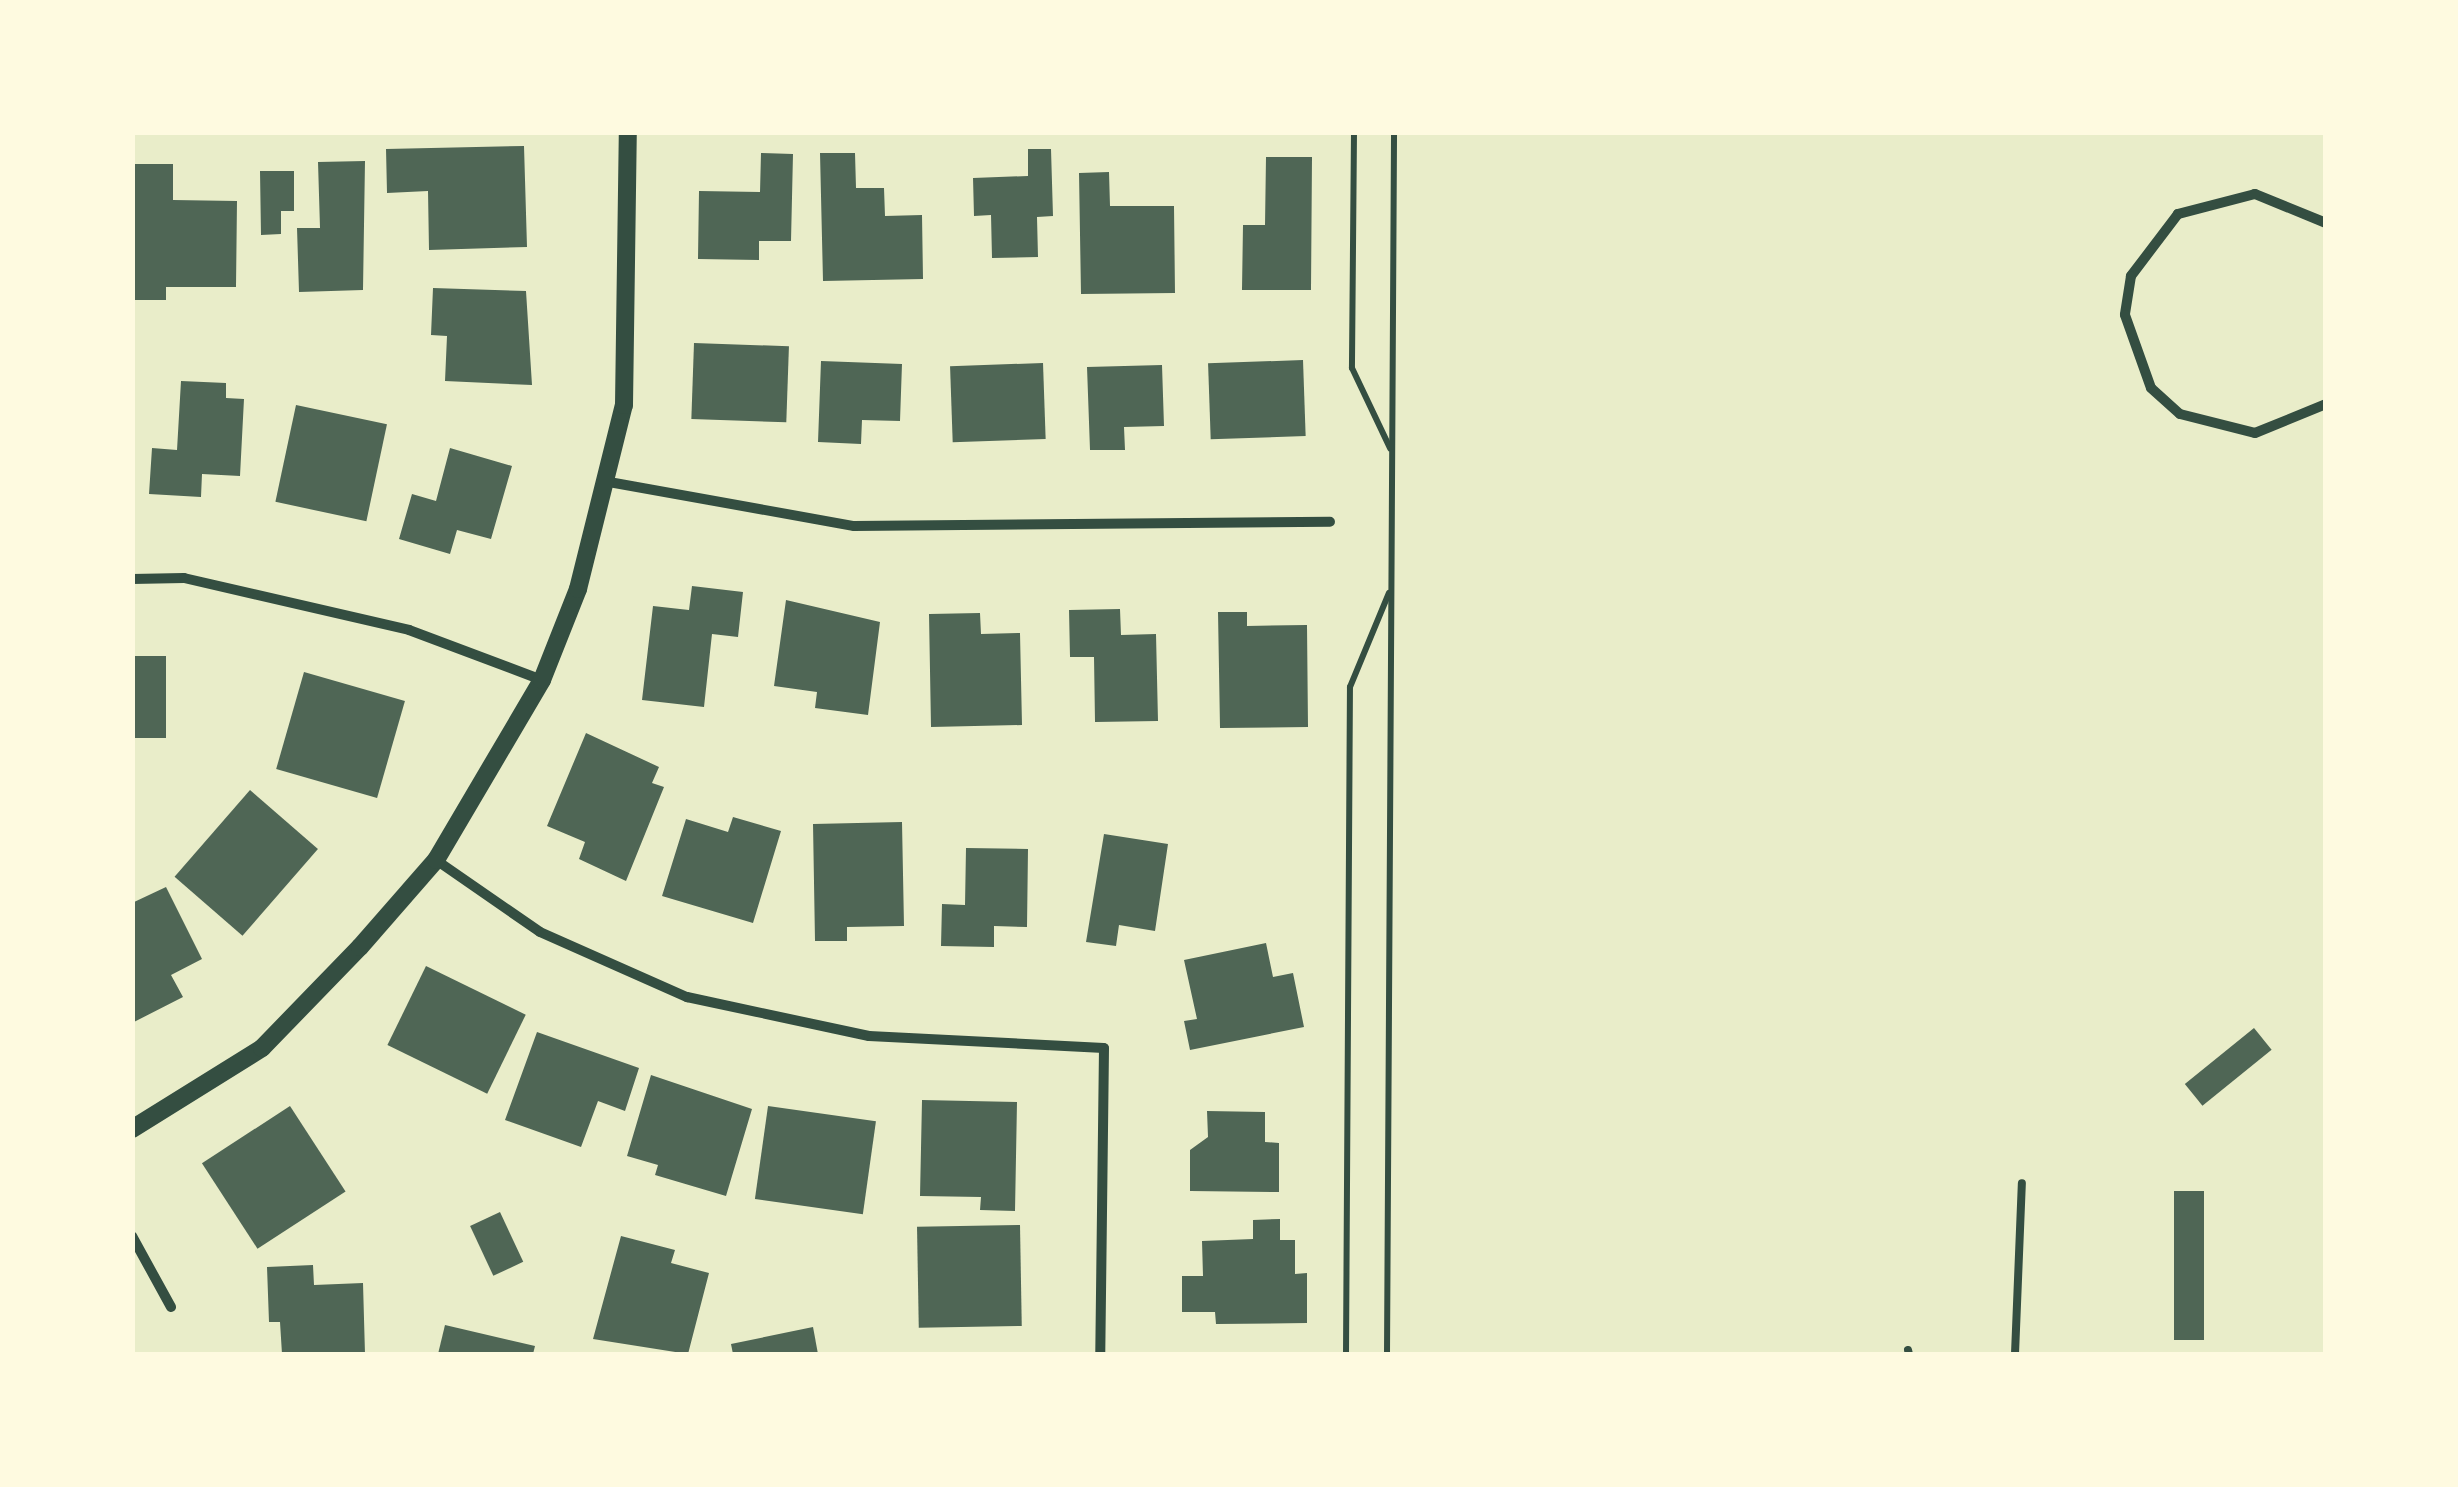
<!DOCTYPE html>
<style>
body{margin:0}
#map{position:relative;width:2458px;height:1487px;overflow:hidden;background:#e9edc9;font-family:"Sofia Sans Condensed",sans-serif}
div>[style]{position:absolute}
.building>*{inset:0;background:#4f6655;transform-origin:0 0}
.path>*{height:6px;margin:-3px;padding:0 3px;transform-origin:3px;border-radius:3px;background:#344e41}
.service>*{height:8px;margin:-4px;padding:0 4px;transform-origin:4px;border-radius:4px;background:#344e41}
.minor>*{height:10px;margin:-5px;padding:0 5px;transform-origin:5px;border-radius:5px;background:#344e41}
.tertiary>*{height:18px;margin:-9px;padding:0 9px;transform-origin:9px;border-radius:9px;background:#344e41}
span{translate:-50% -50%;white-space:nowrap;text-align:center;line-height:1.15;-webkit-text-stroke:8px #fefae0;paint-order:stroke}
.frame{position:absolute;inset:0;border:135px solid #fefae0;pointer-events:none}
</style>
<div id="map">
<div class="building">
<i style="clip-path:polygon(524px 146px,527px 247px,429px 250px,428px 191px,387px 193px,386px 149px)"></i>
<i style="clip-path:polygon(1028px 149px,1051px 149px,1053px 216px,1037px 217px,1038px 257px,992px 258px,991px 215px,974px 216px,973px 178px,1028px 176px)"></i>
<i style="clip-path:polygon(761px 153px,793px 154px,791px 241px,759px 241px,759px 260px,698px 259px,699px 191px,760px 192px)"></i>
<i style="clip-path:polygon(820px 153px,855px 153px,856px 188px,884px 188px,885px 216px,922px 215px,923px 279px,823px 281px)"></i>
<i style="clip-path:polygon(1266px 157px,1312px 157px,1311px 290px,1242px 290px,1243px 225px,1265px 225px)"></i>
<i style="clip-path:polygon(365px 161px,363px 290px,299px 292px,297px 228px,320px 228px,318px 162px)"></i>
<i style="clip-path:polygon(135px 164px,173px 164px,173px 200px,237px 201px,236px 287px,166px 287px,166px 300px,134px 300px)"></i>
<i style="clip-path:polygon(260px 171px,294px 171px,294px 211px,281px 211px,281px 234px,261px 235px)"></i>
<i style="clip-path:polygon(1109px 172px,1110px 206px,1174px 206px,1175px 293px,1081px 294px,1079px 173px)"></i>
<i style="clip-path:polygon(433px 288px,526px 291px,532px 385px,445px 381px,447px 336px,431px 335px)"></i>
<i style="left:694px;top:343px;width:95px;height:76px;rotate:2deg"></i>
<i style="left:1303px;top:360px;width:76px;height:95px;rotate:88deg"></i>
<i style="clip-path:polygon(821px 361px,902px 364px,900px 421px,862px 420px,861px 444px,818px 442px)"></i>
<i style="left:1043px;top:363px;width:76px;height:93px;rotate:88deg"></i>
<i style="clip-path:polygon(1162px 365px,1164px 426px,1124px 427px,1125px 450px,1090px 450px,1087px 367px)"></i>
<i style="clip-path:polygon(181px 381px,226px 383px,226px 398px,244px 399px,240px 476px,202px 474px,201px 497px,149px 494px,152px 448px,177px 450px)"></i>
<i style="left:296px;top:405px;width:93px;height:99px;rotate:12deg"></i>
<i style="clip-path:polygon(450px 448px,512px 466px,491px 539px,457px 530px,450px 554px,399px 539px,412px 494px,436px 501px)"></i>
<i style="clip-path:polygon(692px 586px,743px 592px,738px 637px,712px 634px,704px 707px,642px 700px,653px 606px,689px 610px)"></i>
<i style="clip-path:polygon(786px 600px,880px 622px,868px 715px,815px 708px,817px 692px,774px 686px)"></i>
<i style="clip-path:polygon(1120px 609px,1121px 635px,1156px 634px,1158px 721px,1095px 722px,1094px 657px,1070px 657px,1069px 610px)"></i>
<i style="clip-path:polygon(1218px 612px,1247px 612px,1247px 626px,1307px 625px,1308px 727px,1220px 728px)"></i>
<i style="clip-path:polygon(980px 613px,981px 634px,1020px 633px,1022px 725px,931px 727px,929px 614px)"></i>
<i style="left:132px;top:656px;width:34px;height:82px"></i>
<i style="left:304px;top:672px;width:105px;height:101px;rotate:16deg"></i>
<i style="clip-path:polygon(586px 733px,659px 767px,652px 783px,664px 787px,626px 881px,579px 859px,585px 842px,547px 826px)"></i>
<i style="left:250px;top:790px;width:90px;height:115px;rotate:41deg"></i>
<i style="clip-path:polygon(733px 817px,781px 831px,753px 923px,662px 896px,686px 819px,728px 832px)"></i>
<i style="clip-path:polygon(902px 822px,904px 926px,847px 927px,847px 941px,815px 941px,813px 824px)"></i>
<i style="clip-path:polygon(1104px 834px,1168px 844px,1155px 931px,1119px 925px,1116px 946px,1086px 942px)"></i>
<i style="clip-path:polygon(966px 848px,1028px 849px,1027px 927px,994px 926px,994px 947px,941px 946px,942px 904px,965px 905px)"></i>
<i style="clip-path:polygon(166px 887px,202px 959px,171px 975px,183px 997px,132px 1023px,132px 903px)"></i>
<i style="clip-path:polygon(1266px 943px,1273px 977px,1293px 973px,1304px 1027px,1190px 1050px,1184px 1021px,1197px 1019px,1184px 960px)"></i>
<i style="left:426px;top:966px;width:111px;height:88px;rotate:26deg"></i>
<i style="left:2254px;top:1028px;width:28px;height:89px;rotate:51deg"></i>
<i style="clip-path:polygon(537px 1032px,639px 1068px,625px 1111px,598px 1101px,581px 1147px,505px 1120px)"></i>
<i style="clip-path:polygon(651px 1075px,752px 1109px,726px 1196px,655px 1175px,658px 1165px,627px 1156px)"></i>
<i style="clip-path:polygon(922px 1100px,1017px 1102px,1015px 1211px,980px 1210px,981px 1197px,920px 1196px)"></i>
<i style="left:290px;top:1106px;width:102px;height:105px;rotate:57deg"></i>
<i style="left:768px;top:1106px;width:109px;height:94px;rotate:8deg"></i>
<i style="clip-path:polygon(1207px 1111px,1265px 1112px,1265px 1142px,1279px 1143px,1279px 1192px,1190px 1191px,1190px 1150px,1208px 1137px)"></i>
<i style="left:2174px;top:1191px;width:30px;height:149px"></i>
<i style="left:500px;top:1212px;width:55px;height:33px;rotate:65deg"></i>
<i style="clip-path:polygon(1280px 1219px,1280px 1240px,1295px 1240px,1295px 1274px,1307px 1273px,1307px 1323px,1216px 1324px,1215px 1312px,1182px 1312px,1182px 1276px,1203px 1276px,1202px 1241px,1253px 1239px,1253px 1220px)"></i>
<i style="left:1020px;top:1225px;width:101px;height:103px;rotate:89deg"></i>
<i style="clip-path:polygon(621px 1236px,675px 1250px,671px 1263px,709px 1273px,688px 1354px,593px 1339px)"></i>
<i style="clip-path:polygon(313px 1265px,314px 1285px,363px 1283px,365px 1354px,282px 1354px,280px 1322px,269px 1322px,267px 1267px)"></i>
<i style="clip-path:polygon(445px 1325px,535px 1346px,533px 1354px,438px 1354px)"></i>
<i style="clip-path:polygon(813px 1327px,818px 1354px,733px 1354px,731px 1344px)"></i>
</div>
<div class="path">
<i style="left:1354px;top:132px;width:236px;rotate:90.5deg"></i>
<i style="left:1352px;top:368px;width:89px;rotate:64.6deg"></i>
<i style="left:1346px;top:1354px;width:667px;rotate:-89.66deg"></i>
<i style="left:1350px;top:687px;width:102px;rotate:-67.5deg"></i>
<i style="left:1387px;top:1354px;width:1222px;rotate:-89.67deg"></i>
</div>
<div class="service">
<i style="left:1908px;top:1350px;width:4px;rotate:76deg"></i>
<i style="left:2015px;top:1354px;width:171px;rotate:-87.7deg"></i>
</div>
<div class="minor">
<i style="left:2326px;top:223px;width:77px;rotate:-157.8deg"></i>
<i style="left:2255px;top:194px;width:80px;rotate:165.4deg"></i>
<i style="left:2178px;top:214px;width:78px;rotate:127.2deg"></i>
<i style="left:2131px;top:276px;width:39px;rotate:99deg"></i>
<i style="left:2125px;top:315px;width:77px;rotate:70.4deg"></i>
<i style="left:2151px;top:388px;width:39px;rotate:42deg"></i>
<i style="left:2180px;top:414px;width:77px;rotate:14.2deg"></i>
<i style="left:2255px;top:433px;width:77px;rotate:-22.2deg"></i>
<i style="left:609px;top:482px;width:249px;rotate:10.2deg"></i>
<i style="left:854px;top:526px;width:476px;rotate:-0.5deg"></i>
<i style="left:132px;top:579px;width:52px;rotate:-1.1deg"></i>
<i style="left:184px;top:578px;width:231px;rotate:13deg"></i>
<i style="left:409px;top:630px;width:142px;rotate:20.6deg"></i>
<i style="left:436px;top:860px;width:126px;rotate:34.7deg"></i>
<i style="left:540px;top:932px;width:161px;rotate:23.9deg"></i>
<i style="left:687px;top:997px;width:186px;rotate:12.1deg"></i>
<i style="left:869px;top:1036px;width:235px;rotate:2.9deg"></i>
<i style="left:1104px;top:1048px;width:306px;rotate:90.7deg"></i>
<i style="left:132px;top:1236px;width:81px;rotate:61.2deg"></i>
</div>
<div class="tertiary">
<i style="left:132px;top:1129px;width:153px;rotate:-31.9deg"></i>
<i style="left:262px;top:1048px;width:141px;rotate:-45.9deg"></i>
<i style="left:360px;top:947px;width:116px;rotate:-48.9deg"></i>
<i style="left:436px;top:860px;width:209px;rotate:-59.5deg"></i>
<i style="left:542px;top:680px;width:98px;rotate:-68.4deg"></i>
<i style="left:578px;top:589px;width:190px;rotate:-76deg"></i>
<i style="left:624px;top:405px;width:273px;rotate:-89.2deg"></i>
</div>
<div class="frame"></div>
</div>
